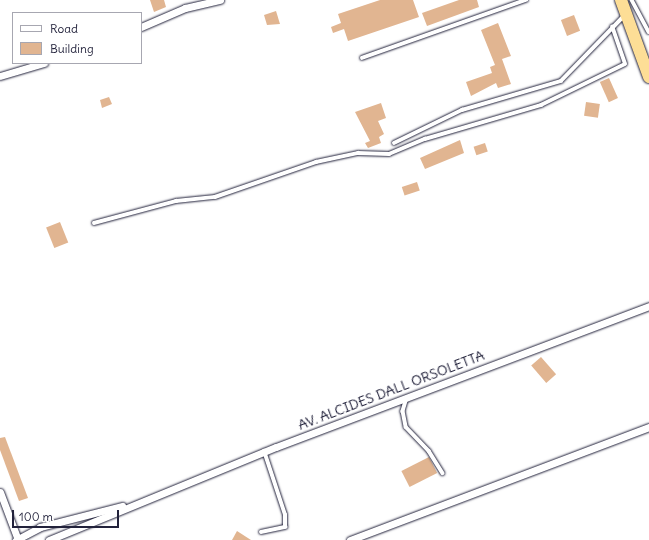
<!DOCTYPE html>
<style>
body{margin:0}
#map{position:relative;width:649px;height:540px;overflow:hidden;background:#fff;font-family:Delius,sans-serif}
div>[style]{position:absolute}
.building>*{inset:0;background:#e1b591;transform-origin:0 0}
.roads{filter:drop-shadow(0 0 1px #22223b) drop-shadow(0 0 1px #22223b)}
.lane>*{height:3.5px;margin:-1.75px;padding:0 1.75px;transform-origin:1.75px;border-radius:1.75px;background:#fff}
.street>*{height:7px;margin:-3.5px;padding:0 3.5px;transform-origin:3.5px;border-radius:3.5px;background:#fff}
.highway>*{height:12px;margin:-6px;padding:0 6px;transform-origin:6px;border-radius:6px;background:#fdde96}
span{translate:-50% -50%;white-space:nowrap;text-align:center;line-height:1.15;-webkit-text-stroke:4px #fff;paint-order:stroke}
.street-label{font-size:14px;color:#22223b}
.legend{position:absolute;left:12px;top:12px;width:130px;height:52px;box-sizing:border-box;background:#fff;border:1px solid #a7a7b1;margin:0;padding:5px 7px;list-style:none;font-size:12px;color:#22223b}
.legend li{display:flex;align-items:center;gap:8px;height:20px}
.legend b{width:20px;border:1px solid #a7a7b1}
.scale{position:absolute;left:12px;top:510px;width:107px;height:18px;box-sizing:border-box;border:2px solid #22223b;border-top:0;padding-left:5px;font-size:12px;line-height:14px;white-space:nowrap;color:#22223b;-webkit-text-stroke:3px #fff;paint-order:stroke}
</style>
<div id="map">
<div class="building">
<i style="clip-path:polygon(150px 0,164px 0,166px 7px,154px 12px)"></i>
<i style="clip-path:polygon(380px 0,413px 0,419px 17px,348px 41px,344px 29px,333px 33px,331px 27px,341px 23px,338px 14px)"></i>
<i style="clip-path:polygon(459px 0,477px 0,479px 7px,427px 26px,422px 13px)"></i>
<i style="clip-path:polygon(276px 11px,280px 24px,267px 25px,264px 15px)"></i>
<i style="left:574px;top:15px;width:17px;height:14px;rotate:69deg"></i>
<i style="clip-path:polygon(498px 23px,511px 56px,502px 59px,511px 84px,498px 88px,496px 83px,471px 96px,466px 82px,492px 73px,490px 67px,495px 65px,481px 30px)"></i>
<i style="left:609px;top:78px;width:22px;height:10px;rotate:66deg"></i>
<i style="clip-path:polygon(109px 97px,112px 104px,102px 108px,100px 100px)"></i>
<i style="left:586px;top:102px;width:14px;height:14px;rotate:8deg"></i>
<i style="clip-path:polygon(381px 103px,386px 118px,378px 121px,384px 134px,379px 137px,381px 143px,368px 148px,365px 143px,370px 141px,355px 112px)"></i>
<i style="clip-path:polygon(460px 140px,464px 153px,425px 169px,420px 158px)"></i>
<i style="left:485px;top:143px;width:9px;height:12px;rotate:72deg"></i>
<i style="left:417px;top:182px;width:9px;height:16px;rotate:72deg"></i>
<i style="left:60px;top:222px;width:22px;height:15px;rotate:68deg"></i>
<i style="left:541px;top:357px;width:23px;height:13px;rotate:49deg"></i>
<i style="clip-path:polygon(5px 437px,28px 498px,19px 501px,0 450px,0 438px)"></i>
<i style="left:429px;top:457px;width:18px;height:31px;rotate:63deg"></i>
<i style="clip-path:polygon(237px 531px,251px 540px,232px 540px)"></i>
</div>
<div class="roads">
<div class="lane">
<i style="left:632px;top:0;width:36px;rotate:62deg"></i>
<i style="left:362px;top:58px;width:174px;rotate:-19.5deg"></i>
<i style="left:394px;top:143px;width:76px;rotate:-25.9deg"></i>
<i style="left:462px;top:110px;width:103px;rotate:-16.3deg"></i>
<i style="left:561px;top:81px;width:92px;rotate:-45.9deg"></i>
<i style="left:94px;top:223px;width:85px;rotate:-15deg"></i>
<i style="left:176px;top:201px;width:39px;rotate:-6deg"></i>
<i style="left:215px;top:197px;width:107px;rotate:-19.1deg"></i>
<i style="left:316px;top:162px;width:43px;rotate:-12.1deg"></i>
<i style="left:358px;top:153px;width:31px;rotate:2deg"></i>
<i style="left:389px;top:154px;width:39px;rotate:-23deg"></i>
<i style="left:425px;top:139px;width:121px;rotate:-16.3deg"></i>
<i style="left:541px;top:105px;width:93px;rotate:-26deg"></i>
<i style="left:625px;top:64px;width:39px;rotate:-109deg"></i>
<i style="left:407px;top:398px;width:14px;rotate:107deg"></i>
<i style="left:403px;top:411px;width:16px;rotate:79deg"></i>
<i style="left:406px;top:427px;width:33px;rotate:46deg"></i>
<i style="left:429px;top:451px;width:26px;rotate:58deg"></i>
<i style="left:261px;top:532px;width:25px;rotate:-12deg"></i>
<i style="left:285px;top:527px;width:12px;rotate:-90deg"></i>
<i style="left:285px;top:515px;width:67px;rotate:-108.2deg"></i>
</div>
<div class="street">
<i style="left:141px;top:27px;width:48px;rotate:-23.4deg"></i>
<i style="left:185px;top:8px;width:36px;rotate:-13deg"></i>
<i style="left:0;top:76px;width:46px;rotate:-16.5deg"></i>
<i style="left:0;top:492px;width:51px;rotate:69.4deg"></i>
<i style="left:16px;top:540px;width:27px;rotate:-28deg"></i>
<i style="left:40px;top:527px;width:85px;rotate:-14.4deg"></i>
<i style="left:49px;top:540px;width:245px;rotate:-22.3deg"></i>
<i style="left:276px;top:447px;width:399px;rotate:-20.7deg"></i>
<i style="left:350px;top:540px;width:320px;rotate:-20.7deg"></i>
</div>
<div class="highway">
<i style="left:621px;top:0;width:82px;rotate:70deg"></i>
</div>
</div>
<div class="street-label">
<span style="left:391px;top:390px;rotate:-21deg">AV. ALCIDES DALL ORSOLETTA</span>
</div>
<ul class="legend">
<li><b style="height:5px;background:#fff"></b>Road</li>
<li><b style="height:11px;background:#e1b591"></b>Building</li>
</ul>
<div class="scale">100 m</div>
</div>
